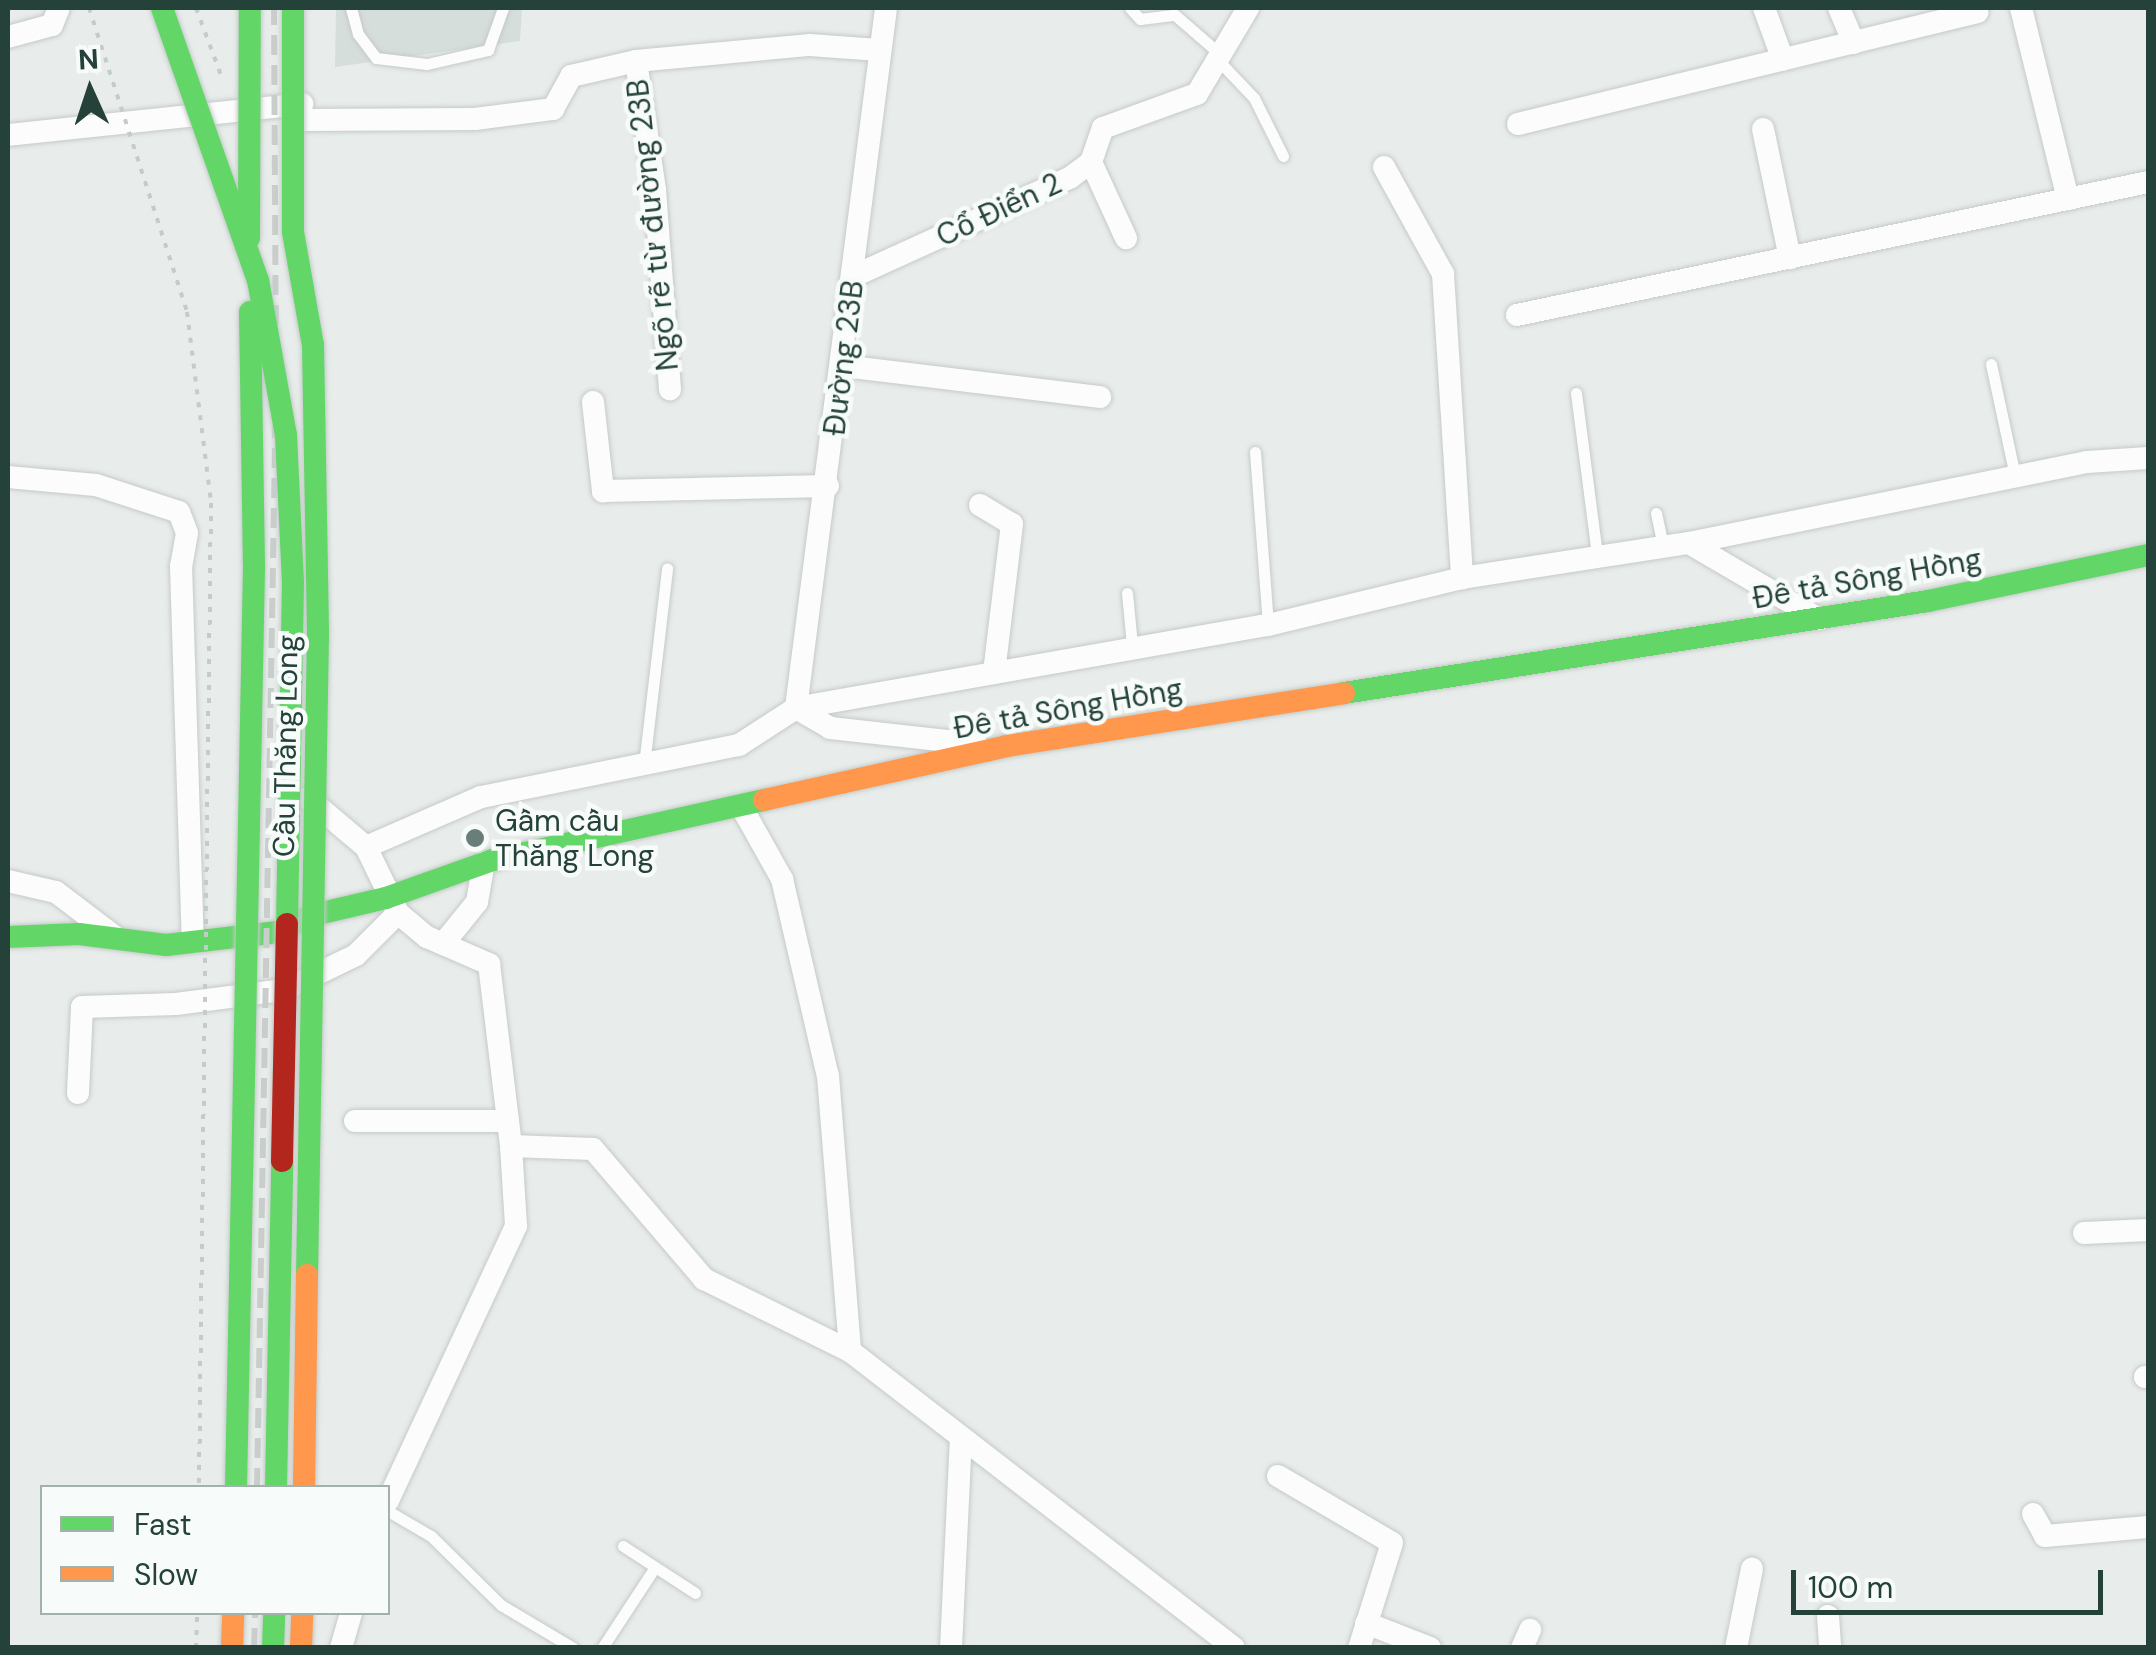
<!DOCTYPE html>
<meta charset="utf-8">
<style>
body{margin:0}
#map{position:relative;width:2156px;height:1655px;overflow:hidden;background:#e8edeb;font-family:"DM Sans",sans-serif}
div>[style]{position:absolute}
.built>*{inset:0;background:#d6dedb}
.path>*{height:4px;margin-top:-2px;transform-origin:0;background:repeating-linear-gradient(90deg,#c3ccca 0 5px,transparent 0 13px)}
.roads{filter:drop-shadow(0 0 2px #c5cac8) drop-shadow(0 0 2px #c5cac8)}
.lane>*{height:11px;margin:-5.5px;padding:0 5.5px;transform-origin:5.5px;border-radius:5.5px;background:#fcfcfc}
.street>*{height:22px;margin:-11px;padding:0 11px;transform-origin:11px;border-radius:11px;background:#fcfcfc}
.fast>*{height:22px;margin:-11px;padding:0 11px;transform-origin:11px;border-radius:11px;background:#63d668}
.slow>*{height:22px;margin:-11px;padding:0 11px;transform-origin:11px;border-radius:11px;background:#ff974d}
.rail>*{height:6px;margin-top:-3px;transform-origin:0;background:repeating-linear-gradient(90deg,#c9cdcc 0 20px,transparent 0 30px)}
.path-bridge>*{height:4px;margin-top:-2px;transform-origin:0;background:repeating-linear-gradient(90deg,#c3ccca 0 5px,transparent 0 13px)}
.bridges{filter:drop-shadow(0 0 2px #c3cbc8) drop-shadow(0 0 2px #c3cbc8)}
.fast-bridge>*{height:22px;margin:-11px;padding:0 11px;transform-origin:11px;border-radius:11px;background:#63d668}
.slow-bridge>*{height:22px;margin:-11px;padding:0 11px;transform-origin:11px;border-radius:11px;background:#ff974d}
.jam-bridge>*{height:22px;margin:-11px;padding:0 11px;transform-origin:11px;border-radius:11px;background:#b3261e}
.dots>*{width:28px;height:28px;translate:-50% -50%;box-sizing:border-box;border:5px solid #f7fbf9;border-radius:50%}
span{translate:-50% -50%;white-space:nowrap;text-align:center;line-height:1.15;-webkit-text-stroke:9px #f7fbf9;paint-order:stroke}
.street-label{font-size:30px;color:#24423a}
.poi-label{font-size:30px;color:#24423a}
.left{translate:0 -50%;text-align:left}
.frame{position:absolute;inset:0;border:10px solid #24423a;pointer-events:none}
.legend{position:absolute;left:40px;top:1485px;width:350px;height:130px;box-sizing:border-box;background:#f7fbf9;border:2px solid #a3b1ad;margin:0;padding:12px 18px;list-style:none;font-size:30px;color:#24423a}
.legend li{display:flex;align-items:center;gap:20px;height:50px}
.legend b{width:50px;border:2px solid #a3b1ad}
.north{position:absolute;left:40px;top:40px;width:100px;height:100px;-webkit-text-stroke:8px #f7fbf9;paint-order:stroke;rotate:357deg;font-size:28px;font-weight:700;line-height:40px;text-align:center;color:#24423a}
.north::after{content:'';display:block;margin:auto;width:35px;height:45px;background:#24423a;clip-path:polygon(50% 0,100% 100%,50% 72%,0 100%)}
.scale{position:absolute;left:1791px;top:1570px;width:312px;height:45px;box-sizing:border-box;border:5px solid #24423a;border-top:0;padding-left:12px;font-size:30px;line-height:35px;white-space:nowrap;color:#24423a;-webkit-text-stroke:8px #f7fbf9;paint-order:stroke}
</style>
<div id="map">
<div class="built">
<i style="clip-path:polygon(336px 8px,522px 8px,520px 41px,335px 67px)"></i>
</div>
<div class="path">
<i style="left:196px;top:1648px;width:36px;rotate:-88deg"></i>
</div>
<div class="roads">
<div class="lane">
<i style="left:351px;top:8px;width:27px;rotate:75deg"></i>
<i style="left:358px;top:34px;width:30px;rotate:53deg"></i>
<i style="left:376px;top:58px;width:51px;rotate:6.7deg"></i>
<i style="left:427px;top:64px;width:63px;rotate:-12.9deg"></i>
<i style="left:488px;top:50px;width:45px;rotate:-70.3deg"></i>
<i style="left:1130px;top:8px;width:15px;rotate:48deg"></i>
<i style="left:1140px;top:19px;width:35px;rotate:-7deg"></i>
<i style="left:1175px;top:15px;width:60px;rotate:40.9deg"></i>
<i style="left:1217px;top:59px;width:54px;rotate:46.5deg"></i>
<i style="left:1254px;top:98px;width:65px;rotate:63.4deg"></i>
<i style="left:1991px;top:364px;width:115px;rotate:77.9deg"></i>
<i style="left:1576px;top:393px;width:162px;rotate:82.6deg"></i>
<i style="left:1255px;top:452px;width:173px;rotate:85.7deg"></i>
<i style="left:1656px;top:513px;width:34px;rotate:78deg"></i>
<i style="left:1127px;top:593px;width:52px;rotate:84.5deg"></i>
<i style="left:644px;top:765px;width:198px;rotate:-83.3deg"></i>
<i style="left:388px;top:1511px;width:50px;rotate:30.2deg"></i>
<i style="left:431px;top:1536px;width:98px;rotate:44.6deg"></i>
<i style="left:501px;top:1605px;width:84px;rotate:30.8deg"></i>
<i style="left:623px;top:1546px;width:86px;rotate:33.1deg"></i>
<i style="left:602px;top:1648px;width:93px;rotate:-56.8deg"></i>
</div>
<div class="street">
<i style="left:1764px;top:8px;width:55px;rotate:69.9deg"></i>
<i style="left:1839px;top:8px;width:38px;rotate:67deg"></i>
<i style="left:2021px;top:8px;width:197px;rotate:76.2deg"></i>
<i style="left:8px;top:37px;width:46px;rotate:-15.3deg"></i>
<i style="left:52px;top:25px;width:18px;rotate:-68deg"></i>
<i style="left:636px;top:61px;width:130px;rotate:81.6deg"></i>
<i style="left:655px;top:190px;width:200px;rotate:85.7deg"></i>
<i style="left:302px;top:120px;width:173px;rotate:-0.3deg"></i>
<i style="left:475px;top:119px;width:79px;rotate:-7.3deg"></i>
<i style="left:553px;top:109px;width:38px;rotate:-61deg"></i>
<i style="left:571px;top:76px;width:67px;rotate:-13deg"></i>
<i style="left:636px;top:61px;width:175px;rotate:-5.3deg"></i>
<i style="left:810px;top:45px;width:69px;rotate:4.1deg"></i>
<i style="left:1518px;top:124px;width:473px;rotate:-13.7deg"></i>
<i style="left:1763px;top:129px;width:132px;rotate:78.2deg"></i>
<i style="left:8px;top:135px;width:296px;rotate:-6deg"></i>
<i style="left:1091px;top:162px;width:84px;rotate:65.3deg"></i>
<i style="left:1384px;top:167px;width:122px;rotate:61.1deg"></i>
<i style="left:1443px;top:274px;width:305px;rotate:86.4deg"></i>
<i style="left:854px;top:276px;width:239px;rotate:-24.5deg"></i>
<i style="left:1071px;top:177px;width:25px;rotate:-37deg"></i>
<i style="left:1091px;top:162px;width:36px;rotate:-71deg"></i>
<i style="left:1103px;top:128px;width:100px;rotate:-19.9deg"></i>
<i style="left:1197px;top:94px;width:100px;rotate:-59.3deg"></i>
<i style="left:1517px;top:315px;width:645px;rotate:-11.9deg"></i>
<i style="left:843px;top:366px;width:259px;rotate:6.9deg"></i>
<i style="left:593px;top:402px;width:90px;rotate:83.6deg"></i>
<i style="left:603px;top:491px;width:225px;rotate:-1.3deg"></i>
<i style="left:8px;top:477px;width:88px;rotate:5.2deg"></i>
<i style="left:96px;top:485px;width:87px;rotate:18deg"></i>
<i style="left:179px;top:512px;width:22px;rotate:69deg"></i>
<i style="left:187px;top:533px;width:34px;rotate:100deg"></i>
<i style="left:181px;top:566px;width:376px;rotate:88.2deg"></i>
<i style="left:980px;top:505px;width:37px;rotate:31deg"></i>
<i style="left:1012px;top:524px;width:150px;rotate:96.9deg"></i>
<i style="left:1689px;top:543px;width:151px;rotate:30.3deg"></i>
<i style="left:796px;top:708px;width:706px;rotate:-82.67deg"></i>
<i style="left:796px;top:708px;width:39px;rotate:30deg"></i>
<i style="left:830px;top:728px;width:147px;rotate:6.3deg"></i>
<i style="left:308px;top:798px;width:76px;rotate:40.2deg"></i>
<i style="left:366px;top:847px;width:73px;rotate:64.1deg"></i>
<i style="left:398px;top:913px;width:38px;rotate:40deg"></i>
<i style="left:427px;top:937px;width:68px;rotate:23.5deg"></i>
<i style="left:489px;top:964px;width:183px;rotate:83.1deg"></i>
<i style="left:511px;top:1146px;width:80px;rotate:86.4deg"></i>
<i style="left:516px;top:1226px;width:303px;rotate:115deg"></i>
<i style="left:741px;top:806px;width:84px;rotate:60.7deg"></i>
<i style="left:782px;top:879px;width:202px;rotate:76.9deg"></i>
<i style="left:828px;top:1076px;width:276px;rotate:85.4deg"></i>
<i style="left:366px;top:847px;width:125px;rotate:-23.5deg"></i>
<i style="left:481px;top:797px;width:263px;rotate:-11.4deg"></i>
<i style="left:739px;top:745px;width:68px;rotate:-33deg"></i>
<i style="left:796px;top:708px;width:479px;rotate:-10deg"></i>
<i style="left:1268px;top:625px;width:200px;rotate:-13.6deg"></i>
<i style="left:1462px;top:578px;width:230px;rotate:-8.8deg"></i>
<i style="left:1689px;top:543px;width:406px;rotate:-11.5deg"></i>
<i style="left:2087px;top:462px;width:61px;rotate:-3.8deg"></i>
<i style="left:8px;top:881px;width:49px;rotate:12.9deg"></i>
<i style="left:56px;top:892px;width:74px;rotate:37.3deg"></i>
<i style="left:443px;top:944px;width:54px;rotate:-51deg"></i>
<i style="left:477px;top:902px;width:40px;rotate:-80deg"></i>
<i style="left:78px;top:1093px;width:86px;rotate:-87.3deg"></i>
<i style="left:82px;top:1007px;width:94px;rotate:-1.8deg"></i>
<i style="left:176px;top:1004px;width:109px;rotate:-7.4deg"></i>
<i style="left:284px;top:990px;width:80px;rotate:-25.9deg"></i>
<i style="left:356px;top:955px;width:59px;rotate:-45deg"></i>
<i style="left:355px;top:1121px;width:153px"></i>
<i style="left:511px;top:1146px;width:82px;rotate:2.1deg"></i>
<i style="left:593px;top:1149px;width:171px;rotate:49.5deg"></i>
<i style="left:704px;top:1279px;width:163px;rotate:26.3deg"></i>
<i style="left:850px;top:1351px;width:485px;rotate:37.7deg"></i>
<i style="left:2084px;top:1233px;width:64px;rotate:-2.7deg"></i>
<i style="left:2145px;top:1377px;width:3px"></i>
<i style="left:1278px;top:1476px;width:132px;rotate:30.4deg"></i>
<i style="left:1392px;top:1543px;width:110px;rotate:107.4deg"></i>
<i style="left:2033px;top:1514px;width:25px;rotate:61deg"></i>
<i style="left:2045px;top:1536px;width:103px;rotate:-5deg"></i>
<i style="left:1828px;top:1616px;width:32px;rotate:86deg"></i>
<i style="left:1366px;top:1623px;width:69px;rotate:21.3deg"></i>
<i style="left:341px;top:1648px;width:37px;rotate:-74deg"></i>
<i style="left:951px;top:1648px;width:211px;rotate:-87.3deg"></i>
<i style="left:1522px;top:1648px;width:20px;rotate:-66deg"></i>
<i style="left:1736px;top:1648px;width:81px;rotate:-78.6deg"></i>
</div>
<div class="fast">
<i style="left:1344px;top:693px;width:591px;rotate:-8.95deg"></i>
<i style="left:1928px;top:601px;width:225px;rotate:-11.8deg"></i>
<i style="left:8px;top:937px;width:71px;rotate:-2.4deg"></i>
<i style="left:79px;top:934px;width:88px;rotate:7.2deg"></i>
<i style="left:166px;top:945px;width:113px;rotate:-6.6deg"></i>
<i style="left:278px;top:932px;width:35px;rotate:-27deg"></i>
<i style="left:309px;top:916px;width:79px;rotate:-13.2deg"></i>
<i style="left:386px;top:898px;width:114px;rotate:-19.6deg"></i>
<i style="left:493px;top:860px;width:278px;rotate:-12.5deg"></i>
<i style="left:273px;top:1648px;width:36px;rotate:-88deg"></i>
</div>
<div class="slow">
<i style="left:764px;top:800px;width:249px;rotate:-12.5deg"></i>
<i style="left:1007px;top:746px;width:341px;rotate:-8.9deg"></i>
<i style="left:232px;top:1648px;width:36px;rotate:-88deg"></i>
<i style="left:301px;top:1648px;width:36px;rotate:-88deg"></i>
</div>
</div>
<div class="rail">
<i style="left:257px;top:1488px;width:1103px;rotate:-89.01deg"></i>
<i style="left:276px;top:385px;width:377px;rotate:-90.3deg"></i>
<i style="left:254px;top:1648px;width:36px;rotate:-88deg"></i>
</div>
<div class="path-bridge">
<i style="left:89px;top:8px;width:319px;rotate:72.1deg"></i>
<i style="left:187px;top:312px;width:193px;rotate:82.8deg"></i>
<i style="left:211px;top:503px;width:985px;rotate:90.7deg"></i>
<i style="left:196px;top:8px;width:75px;rotate:69.6deg"></i>
</div>
<div class="bridges">
<div class="fast-bridge">
<i style="left:162px;top:8px;width:288px;rotate:70.6deg"></i>
<i style="left:258px;top:280px;width:158px;rotate:79.8deg"></i>
<i style="left:286px;top:435px;width:146px;rotate:87.3deg"></i>
<i style="left:293px;top:581px;width:343px;rotate:91deg"></i>
<i style="left:293px;top:8px;width:224px;rotate:90deg"></i>
<i style="left:293px;top:232px;width:115px;rotate:80deg"></i>
<i style="left:313px;top:345px;width:288px;rotate:89deg"></i>
<i style="left:318px;top:633px;width:642px;rotate:90.98deg"></i>
<i style="left:249px;top:238px;width:230px;rotate:-89.8deg"></i>
<i style="left:236px;top:1488px;width:921px;rotate:-88.88deg"></i>
<i style="left:254px;top:567px;width:255px;rotate:-90.9deg"></i>
<i style="left:276px;top:1488px;width:327px;rotate:-88.9deg"></i>
</div>
<div class="slow-bridge">
<i style="left:304px;top:1488px;width:213px;rotate:-89.2deg"></i>
</div>
<div class="jam-bridge">
<i style="left:282px;top:1161px;width:237px;rotate:-88.8deg"></i>
</div>
</div>
<div class="dots">
<i style="left:475px;top:838px;background:#697e78"></i>
</div>
<div class="street-label">
<span style="left:999px;top:210px;rotate:-25deg">Cổ Điển 2</span>
<span style="left:653px;top:225px;rotate:-96deg">Ngõ rẽ từ đường 23B</span>
<span style="left:844px;top:358px;rotate:-83deg">Đường 23B</span>
<span style="left:1867px;top:579px;rotate:-10deg">Đê tả Sông Hồng</span>
<span style="left:1068px;top:709px;rotate:-10deg">Đê tả Sông Hồng</span>
<span style="left:286px;top:746px;rotate:-89deg">Cầu Thăng Long</span>
</div>
<div class="poi-label">
<span class="left" style="left:495px;top:838px">Gầm cầu<br>Thăng Long</span>
</div>
<div class="frame"></div>
<ul class="legend">
<li><b style="height:12px;background:#63d668"></b>Fast</li>
<li><b style="height:12px;background:#ff974d"></b>Slow</li>
</ul>
<div class="north">N</div>
<div class="scale">100 m</div>
</div>
